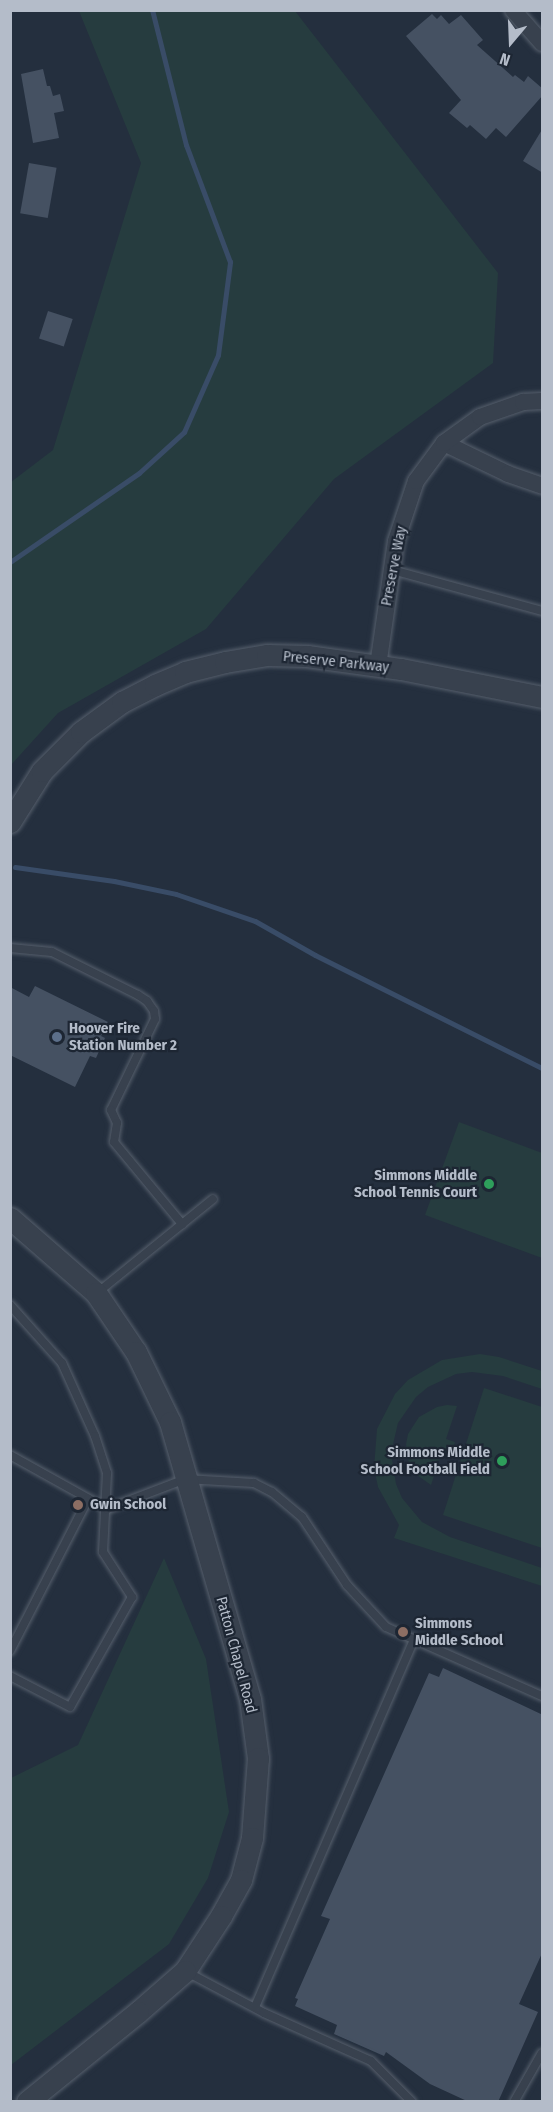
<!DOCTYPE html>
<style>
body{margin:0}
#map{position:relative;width:553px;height:2112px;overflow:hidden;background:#242f3e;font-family:"Fira Sans Condensed",sans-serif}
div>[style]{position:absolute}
.green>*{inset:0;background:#263c3f}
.stream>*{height:5px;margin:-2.5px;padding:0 2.5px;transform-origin:2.5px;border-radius:2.5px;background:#394c67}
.building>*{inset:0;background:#455162;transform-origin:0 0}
.roads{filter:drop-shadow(0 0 2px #565f6c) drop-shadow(0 0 2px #565f6c)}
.service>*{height:8px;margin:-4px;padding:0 4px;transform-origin:4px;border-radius:4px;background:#38414e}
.minor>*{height:16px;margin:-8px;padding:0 8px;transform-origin:8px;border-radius:8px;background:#38414e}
.tertiary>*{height:21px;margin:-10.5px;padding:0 10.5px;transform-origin:10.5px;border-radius:10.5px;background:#38414e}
.dots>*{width:16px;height:16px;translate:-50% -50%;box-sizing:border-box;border:3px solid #1d2633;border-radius:50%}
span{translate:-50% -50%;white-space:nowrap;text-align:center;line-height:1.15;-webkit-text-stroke:4.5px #1d2633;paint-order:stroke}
.street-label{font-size:15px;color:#b4bcc9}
.poi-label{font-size:15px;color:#b4bcc9;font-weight:700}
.left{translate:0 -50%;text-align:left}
.right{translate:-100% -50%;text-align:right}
.frame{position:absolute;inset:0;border:12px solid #b4bcc9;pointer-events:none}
.north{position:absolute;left:481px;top:12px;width:60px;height:60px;-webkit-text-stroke:4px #1d2633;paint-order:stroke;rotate:199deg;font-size:16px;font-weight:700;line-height:24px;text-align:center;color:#b4bcc9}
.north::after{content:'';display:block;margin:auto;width:21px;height:27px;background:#b4bcc9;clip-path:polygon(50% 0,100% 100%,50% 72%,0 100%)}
</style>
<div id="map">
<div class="green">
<i style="clip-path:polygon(79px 11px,295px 11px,498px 273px,493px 363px,334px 479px,206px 629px,58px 713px,11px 765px,11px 482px,53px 450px,141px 163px)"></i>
<i style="clip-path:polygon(459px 1122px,542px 1153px,542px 1258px,425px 1215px)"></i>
<i style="clip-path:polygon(480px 1354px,499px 1357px,542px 1371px,542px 1389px,503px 1376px,472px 1372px,456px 1374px,428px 1387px,416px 1397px,398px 1423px,391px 1453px,396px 1484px,402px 1498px,422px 1522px,450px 1537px,542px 1568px,542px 1586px,394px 1538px,399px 1525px,378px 1487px,374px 1468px,377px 1429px,395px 1394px,408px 1380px,442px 1360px)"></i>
<i style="clip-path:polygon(484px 1388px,542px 1407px,542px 1548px,443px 1515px)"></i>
<i style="clip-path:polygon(447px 1405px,457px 1406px,446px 1439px,455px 1442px,451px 1455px,442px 1452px,431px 1485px,414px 1473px,409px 1464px,406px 1444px,408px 1434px,419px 1417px,437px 1407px)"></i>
<i style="clip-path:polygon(164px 1558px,206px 1659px,229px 1812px,208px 1878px,169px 1944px,11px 2065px,11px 1778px,78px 1745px)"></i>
</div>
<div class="stream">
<i style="left:10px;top:562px;width:157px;rotate:-34.6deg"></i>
<i style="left:139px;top:473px;width:61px;rotate:-42.3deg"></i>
<i style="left:184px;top:432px;width:84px;rotate:-66.2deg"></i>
<i style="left:218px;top:355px;width:94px;rotate:-82.6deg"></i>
<i style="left:230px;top:262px;width:125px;rotate:-110.6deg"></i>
<i style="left:186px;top:145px;width:139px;rotate:-104.1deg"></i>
<i style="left:15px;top:867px;width:100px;rotate:8deg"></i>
<i style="left:114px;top:881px;width:63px;rotate:11.8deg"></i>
<i style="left:176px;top:894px;width:83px;rotate:18.9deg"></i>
<i style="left:255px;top:921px;width:69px;rotate:29.5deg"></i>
<i style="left:315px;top:955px;width:254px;rotate:26.5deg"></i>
</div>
<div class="building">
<i style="clip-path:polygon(432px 14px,437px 19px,441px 15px,449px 24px,461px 15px,483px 40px,477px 45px,513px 77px,515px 75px,524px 82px,528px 76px,543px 89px,543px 95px,506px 137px,496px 128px,486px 139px,470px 125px,467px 128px,449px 113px,461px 100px,406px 36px)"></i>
<i style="clip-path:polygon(43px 69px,47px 86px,50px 86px,53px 96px,60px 94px,64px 111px,54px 113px,59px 138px,33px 143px,21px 74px)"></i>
<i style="clip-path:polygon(543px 128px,543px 173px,523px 161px)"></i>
<i style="left:29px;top:163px;width:28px;height:51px;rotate:10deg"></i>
<i style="left:48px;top:311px;width:26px;height:29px;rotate:18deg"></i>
<i style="clip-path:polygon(35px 986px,108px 1022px,101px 1036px,105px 1038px,96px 1058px,90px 1056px,75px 1087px,10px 1055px,10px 987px,29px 997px)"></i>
<i style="clip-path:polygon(443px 1668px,543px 1715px,543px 1951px,519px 2004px,538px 2012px,498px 2102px,469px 2102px,430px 2084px,386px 2052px,384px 2056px,334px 2034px,337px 2025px,295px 2006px,298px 1999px,295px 1998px,330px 1919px,321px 1916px,429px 1673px,439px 1677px)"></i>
</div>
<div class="roads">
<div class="service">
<i style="left:392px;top:570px;width:156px;rotate:15.3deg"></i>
<i style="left:10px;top:948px;width:42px;rotate:5.4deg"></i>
<i style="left:52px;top:952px;width:96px;rotate:26.6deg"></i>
<i style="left:138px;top:995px;width:11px;rotate:34deg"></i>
<i style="left:147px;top:1001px;width:12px;rotate:55deg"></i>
<i style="left:154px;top:1011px;width:8px;rotate:83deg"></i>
<i style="left:155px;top:1019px;width:101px;rotate:115.8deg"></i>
<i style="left:111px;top:1110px;width:14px;rotate:65deg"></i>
<i style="left:117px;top:1123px;width:19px;rotate:99deg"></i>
<i style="left:114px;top:1142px;width:107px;rotate:50.3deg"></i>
<i style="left:97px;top:1293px;width:149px;rotate:-39deg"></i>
<i style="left:10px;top:1305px;width:78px;rotate:48.1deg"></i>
<i style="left:62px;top:1363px;width:80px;rotate:65.7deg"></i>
<i style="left:95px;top:1436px;width:39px;rotate:72deg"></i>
<i style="left:107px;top:1473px;width:79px;rotate:92.9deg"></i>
<i style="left:103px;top:1552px;width:54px;rotate:57.2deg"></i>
<i style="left:132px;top:1597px;width:126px;rotate:119.4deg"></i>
<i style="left:70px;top:1707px;width:68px;rotate:-152.7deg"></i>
<i style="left:10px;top:1455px;width:111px;rotate:29.1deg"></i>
<i style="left:107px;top:1509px;width:84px;rotate:-21deg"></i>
<i style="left:185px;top:1479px;width:69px;rotate:3.3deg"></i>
<i style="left:254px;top:1483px;width:20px;rotate:27deg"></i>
<i style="left:272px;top:1492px;width:39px;rotate:40deg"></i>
<i style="left:302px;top:1517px;width:82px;rotate:56.5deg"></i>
<i style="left:347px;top:1585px;width:57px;rotate:47.1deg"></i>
<i style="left:386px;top:1627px;width:171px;rotate:23.9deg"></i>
<i style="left:10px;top:1651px;width:171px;rotate:-62.8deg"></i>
<i style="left:185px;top:1971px;width:89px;rotate:28deg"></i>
<i style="left:264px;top:2013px;width:117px;rotate:24.2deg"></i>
<i style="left:371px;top:2061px;width:58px;rotate:45deg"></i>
<i style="left:255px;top:2007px;width:401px;rotate:-66.6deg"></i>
<i style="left:514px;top:2102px;width:56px;rotate:-60.3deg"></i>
</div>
<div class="minor">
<i style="left:513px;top:10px;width:44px;rotate:48.7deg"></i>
<i style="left:444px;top:443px;width:71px;rotate:25.8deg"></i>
<i style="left:508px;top:474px;width:36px;rotate:19deg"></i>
<i style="left:378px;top:666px;width:126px;rotate:-81.8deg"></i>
<i style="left:396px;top:541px;width:63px;rotate:-71.6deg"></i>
<i style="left:416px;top:481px;width:47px;rotate:-53.6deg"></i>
<i style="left:444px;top:443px;width:44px;rotate:-35.8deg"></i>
<i style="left:480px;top:417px;width:46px;rotate:-19.2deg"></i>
<i style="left:523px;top:402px;width:19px;rotate:-3deg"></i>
</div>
<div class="tertiary">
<i style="left:10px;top:822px;width:60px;rotate:-57.9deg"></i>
<i style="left:42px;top:771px;width:55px;rotate:-45deg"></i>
<i style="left:81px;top:732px;width:51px;rotate:-36.2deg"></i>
<i style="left:122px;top:702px;width:37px;rotate:-27deg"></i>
<i style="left:155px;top:685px;width:33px;rotate:-23deg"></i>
<i style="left:185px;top:672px;width:41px;rotate:-14deg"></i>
<i style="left:225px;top:662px;width:43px;rotate:-9.5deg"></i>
<i style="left:267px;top:655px;width:40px;rotate:1.4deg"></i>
<i style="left:307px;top:656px;width:95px;rotate:7.9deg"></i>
<i style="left:401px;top:669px;width:144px;rotate:11.2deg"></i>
<i style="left:10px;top:1218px;width:114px;rotate:41.1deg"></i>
<i style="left:96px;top:1293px;width:71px;rotate:55.9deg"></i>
<i style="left:136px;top:1352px;width:78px;rotate:64.1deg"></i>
<i style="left:170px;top:1422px;width:288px;rotate:73.9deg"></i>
<i style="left:250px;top:1699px;width:60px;rotate:82.3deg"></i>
<i style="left:258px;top:1758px;width:80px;rotate:94.3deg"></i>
<i style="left:252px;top:1838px;width:43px;rotate:104.7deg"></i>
<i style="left:241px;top:1880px;width:41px;rotate:119.1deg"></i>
<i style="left:221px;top:1916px;width:66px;rotate:123.2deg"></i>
<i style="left:185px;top:1971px;width:62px;rotate:138.9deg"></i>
<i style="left:138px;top:2012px;width:143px;rotate:141deg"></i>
</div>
</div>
<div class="dots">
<i style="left:57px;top:1037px;background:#5c6f8a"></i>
<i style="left:489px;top:1184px;background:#2e9e5b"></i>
<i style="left:502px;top:1461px;background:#2e9e5b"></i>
<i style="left:78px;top:1505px;background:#8d6e63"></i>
<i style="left:403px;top:1632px;background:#8d6e63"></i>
</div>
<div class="street-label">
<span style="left:394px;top:566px;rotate:-79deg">Preserve Way</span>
<span style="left:336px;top:662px;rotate:6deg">Preserve Parkway</span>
<span style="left:236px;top:1655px;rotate:75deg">Patton Chapel Road</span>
</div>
<div class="poi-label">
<span class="left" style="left:69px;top:1037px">Hoover Fire<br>Station Number 2</span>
<span class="right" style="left:477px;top:1184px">Simmons Middle<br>School Tennis Court</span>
<span class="right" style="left:490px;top:1461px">Simmons Middle<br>School Football Field</span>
<span class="left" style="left:90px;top:1505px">Gwin School</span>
<span class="left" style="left:415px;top:1632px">Simmons<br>Middle School</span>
</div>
<div class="frame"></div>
<div class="north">N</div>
</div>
